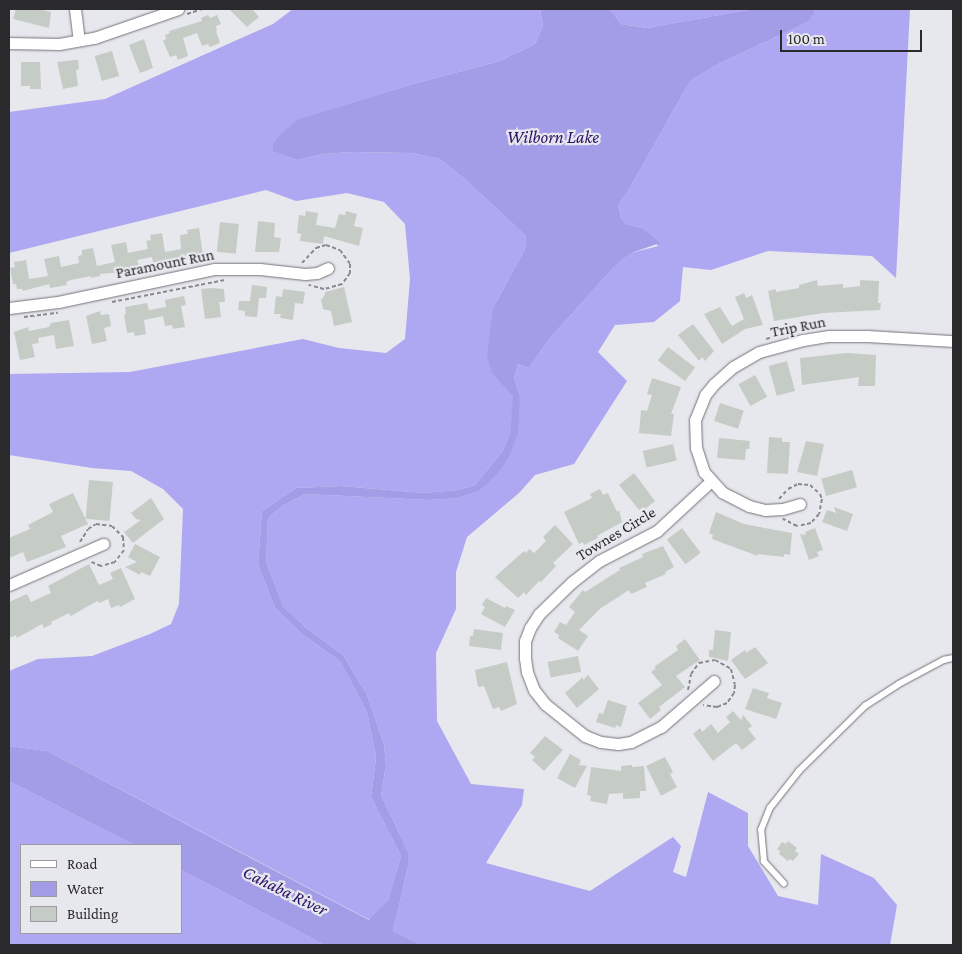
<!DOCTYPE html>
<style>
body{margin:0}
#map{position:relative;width:962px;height:954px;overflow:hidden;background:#e7e7ee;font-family:"Crimson Pro",serif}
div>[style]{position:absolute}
.forest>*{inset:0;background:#aea7f2}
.water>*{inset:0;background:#a39ce6}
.building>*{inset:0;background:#c5ccc6;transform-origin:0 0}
.path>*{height:2px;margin-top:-1px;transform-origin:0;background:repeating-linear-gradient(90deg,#89898e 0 4px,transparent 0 6.5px)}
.roads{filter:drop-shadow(0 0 1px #737279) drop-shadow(0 0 1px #737279)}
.lane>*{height:5.5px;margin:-2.75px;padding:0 2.75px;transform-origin:2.75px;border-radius:2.75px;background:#fff}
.street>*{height:11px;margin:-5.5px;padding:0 5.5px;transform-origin:5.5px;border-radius:5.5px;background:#fff}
span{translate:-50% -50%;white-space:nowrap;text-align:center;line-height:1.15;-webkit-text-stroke:4.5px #e7e7ee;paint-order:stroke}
.street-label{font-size:16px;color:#2a2a2c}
.water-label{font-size:18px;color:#2a1166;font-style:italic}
.frame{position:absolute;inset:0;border:10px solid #2a2a2c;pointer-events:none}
.legend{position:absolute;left:20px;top:844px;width:162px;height:90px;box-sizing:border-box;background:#e7e7ee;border:1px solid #9b9ba0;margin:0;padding:6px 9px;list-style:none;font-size:15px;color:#2a2a2c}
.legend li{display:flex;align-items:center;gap:10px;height:25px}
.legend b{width:25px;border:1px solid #9b9ba0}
.scale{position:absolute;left:780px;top:30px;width:142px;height:22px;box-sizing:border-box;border:2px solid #2a2a2c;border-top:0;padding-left:6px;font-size:15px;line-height:18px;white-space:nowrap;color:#2a2a2c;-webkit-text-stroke:4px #e7e7ee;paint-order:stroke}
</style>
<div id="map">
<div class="forest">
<i style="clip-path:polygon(293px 9px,540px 9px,543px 26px,535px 44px,500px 61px,413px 84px,300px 119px,274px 151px,297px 160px,323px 154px,352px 152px,411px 153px,440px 159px,467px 181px,526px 236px,525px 249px,493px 308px,492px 374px,514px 396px,510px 434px,502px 452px,475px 485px,458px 490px,424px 493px,341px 486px,296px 488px,262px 511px,258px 564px,275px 608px,302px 634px,340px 661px,367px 712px,376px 757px,371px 797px,401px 856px,388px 900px,370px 920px,47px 751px,9px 746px,9px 671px,38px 659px,92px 656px,150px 634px,171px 624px,179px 604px,183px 509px,163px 489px,131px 471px,92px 468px,9px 455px,9px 374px,130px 372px,303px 339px,339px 348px,386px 353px,405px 339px,410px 279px,405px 224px,384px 202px,347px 193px,296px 201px,266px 190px,9px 253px,9px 112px,105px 99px,273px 24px)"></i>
<i style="clip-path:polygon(610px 9px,753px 9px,647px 28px,621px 24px)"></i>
<i style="clip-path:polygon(814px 9px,910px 9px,896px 278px,872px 256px,768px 251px,711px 270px,683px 267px,680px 301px,654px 322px,615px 325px,598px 352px,627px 381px,574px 464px,535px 475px,519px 493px,467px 537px,456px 572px,456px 609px,436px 653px,437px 721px,471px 784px,524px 789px,522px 805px,486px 863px,590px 891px,673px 837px,681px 846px,673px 872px,686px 877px,708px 792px,748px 813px,748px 846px,778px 896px,818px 905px,821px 854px,874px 878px,897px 905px,890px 945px,422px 945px,393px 931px,408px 867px,408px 852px,381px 795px,386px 766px,384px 745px,367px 695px,343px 655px,305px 627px,283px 606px,266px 562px,268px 518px,282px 506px,305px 494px,428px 500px,459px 498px,479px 491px,509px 457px,520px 396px,514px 378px,518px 364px,529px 368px,549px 339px,614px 267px,631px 253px,658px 246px,642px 228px,626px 224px,621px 218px,618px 205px,629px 189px,690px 81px,718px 64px,808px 22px,815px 12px)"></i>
<i style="clip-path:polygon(9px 781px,134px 845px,21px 845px,21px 933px,181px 933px,181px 870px,325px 945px,9px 945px)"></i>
</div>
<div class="water">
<i style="clip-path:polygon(540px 9px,610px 9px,621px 24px,647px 28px,753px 9px,814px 9px,815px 12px,808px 22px,718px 64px,690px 81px,629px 189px,618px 205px,621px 218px,626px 224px,642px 228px,660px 243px,631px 253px,614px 267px,549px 339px,529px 368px,518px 364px,514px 378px,520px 396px,518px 433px,509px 457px,497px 474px,479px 491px,459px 498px,428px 500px,305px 494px,282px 506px,268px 518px,266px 562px,283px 606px,305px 627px,343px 655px,367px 695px,384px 745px,386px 766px,381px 795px,408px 852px,408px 867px,393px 931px,422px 945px,325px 945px,181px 870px,181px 845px,134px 845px,9px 781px,9px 746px,47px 751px,369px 920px,388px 900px,401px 856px,371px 797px,376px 757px,367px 712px,340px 661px,302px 634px,275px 608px,258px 564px,262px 511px,296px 488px,340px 486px,424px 493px,458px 490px,475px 485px,502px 452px,510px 434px,513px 396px,492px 374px,487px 355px,493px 308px,525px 249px,526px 236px,467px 181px,440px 159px,411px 153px,352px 152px,323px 154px,297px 160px,273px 151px,273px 144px,282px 133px,299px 119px,413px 84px,500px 61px,535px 44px,543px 26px)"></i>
</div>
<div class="building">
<i style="clip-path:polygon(16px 9px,39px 9px,51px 12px,49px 28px,13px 19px)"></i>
<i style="clip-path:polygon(229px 9px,252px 9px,259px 17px,247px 27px)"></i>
<i style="clip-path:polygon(208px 15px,210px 18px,217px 15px,221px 24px,216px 26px,217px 31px,216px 31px,220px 43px,210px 47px,208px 44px,202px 46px,197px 33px,183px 38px,188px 56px,178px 60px,176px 55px,170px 57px,163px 41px,166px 39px,165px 35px,170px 33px,169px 31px,202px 21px,201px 18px)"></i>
<i style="clip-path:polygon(144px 39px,153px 68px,140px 73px,129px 45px)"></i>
<i style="left:112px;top:51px;width:26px;height:18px;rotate:74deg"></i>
<i style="clip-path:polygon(74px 60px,78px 60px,79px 69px,76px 70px,78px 86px,63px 89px,57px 62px)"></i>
<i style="clip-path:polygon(21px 62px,40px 62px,41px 89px,30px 89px,30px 86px,21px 86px)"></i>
<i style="clip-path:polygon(306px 211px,318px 213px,316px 225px,335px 228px,339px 214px,345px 215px,346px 211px,357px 214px,354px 226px,363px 228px,359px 246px,324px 236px,323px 244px,300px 241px,301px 234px,297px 233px,299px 215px,305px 216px)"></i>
<i style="clip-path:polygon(258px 221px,275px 223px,274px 237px,281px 238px,279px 252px,255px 252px)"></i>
<i style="left:220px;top:222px;width:19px;height:30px;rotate:6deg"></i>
<i style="clip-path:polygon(199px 228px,203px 255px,168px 260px,168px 262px,159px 264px,159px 262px,153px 262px,152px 257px,137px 260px,139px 266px,133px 267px,134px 271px,100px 274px,100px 276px,91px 278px,91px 276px,71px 280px,66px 282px,67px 285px,50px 288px,49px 284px,23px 291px,22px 289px,17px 289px,16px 284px,13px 284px,10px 268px,15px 267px,14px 262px,26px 260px,29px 279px,48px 276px,44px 259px,59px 256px,61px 267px,79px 263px,78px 256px,82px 255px,82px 250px,93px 248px,97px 266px,115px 262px,111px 245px,126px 242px,128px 253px,148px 249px,146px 241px,151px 240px,150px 235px,162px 233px,165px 252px,181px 249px,180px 235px,188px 234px,187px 230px)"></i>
<i style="clip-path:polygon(817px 280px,818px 286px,843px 284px,843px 288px,860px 286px,860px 280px,879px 281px,878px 303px,881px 303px,880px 310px,823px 313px,774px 321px,768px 291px,776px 289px,776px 292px,799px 288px,799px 285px)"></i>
<i style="clip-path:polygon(252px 285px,267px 287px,266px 298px,259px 298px,257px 317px,245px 316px,245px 311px,238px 310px,239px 301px,250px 301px)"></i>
<i style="clip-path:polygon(344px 287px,352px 322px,334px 326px,331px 311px,323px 309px,321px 300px,325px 295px,325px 292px)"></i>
<i style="clip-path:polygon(210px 288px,224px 289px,225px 302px,219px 302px,221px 317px,205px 319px,201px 289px)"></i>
<i style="clip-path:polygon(283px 289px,305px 292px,303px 304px,295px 303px,293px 320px,280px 318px,281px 314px,274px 314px,276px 296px,282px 297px)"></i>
<i style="clip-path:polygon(744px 293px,746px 298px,752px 295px,763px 325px,745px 329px,722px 344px,704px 314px,720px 307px,732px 326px,744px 319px,735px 297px)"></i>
<i style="clip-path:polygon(184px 296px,186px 305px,181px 306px,185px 327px,173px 329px,172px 325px,165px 326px,163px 316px,144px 320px,146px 334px,135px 336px,134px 332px,127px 333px,124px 315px,126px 314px,125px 307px,147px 303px,149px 310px,166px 307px,165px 300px)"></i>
<i style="clip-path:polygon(100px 311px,101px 315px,109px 314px,111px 326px,104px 328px,107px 341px,92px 344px,86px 316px)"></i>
<i style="clip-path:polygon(69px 320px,74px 346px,56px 349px,54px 335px,38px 338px,39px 343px,32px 344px,35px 357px,20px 360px,14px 332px,28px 327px,29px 331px,49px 327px,51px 323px)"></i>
<i style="clip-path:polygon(693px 324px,714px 351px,705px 361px,702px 357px,699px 361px,678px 335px)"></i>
<i style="left:668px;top:347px;width:34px;height:17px;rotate:37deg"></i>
<i style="clip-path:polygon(847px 353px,876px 355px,875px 386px,858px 386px,859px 377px,802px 385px,800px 358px)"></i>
<i style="left:787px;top:361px;width:31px;height:19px;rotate:75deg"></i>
<i style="left:755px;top:375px;width:25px;height:19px;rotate:61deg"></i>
<i style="clip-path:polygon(652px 378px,681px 387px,671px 414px,674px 414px,671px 436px,639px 433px,641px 410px,647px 411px,652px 395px,647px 394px)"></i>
<i style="left:720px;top:403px;width:25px;height:19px;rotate:18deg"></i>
<i style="clip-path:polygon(769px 437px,782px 438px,782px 442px,790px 442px,788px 474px,767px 473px)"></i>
<i style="clip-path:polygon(719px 438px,750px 441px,749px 449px,746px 449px,745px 460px,717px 458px)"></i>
<i style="clip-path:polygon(806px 441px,824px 444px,817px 476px,797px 472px)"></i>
<i style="left:673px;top:444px;width:17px;height:31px;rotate:77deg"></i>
<i style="left:852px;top:470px;width:18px;height:32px;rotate:74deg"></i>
<i style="clip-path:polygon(634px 473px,655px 501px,645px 509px,643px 507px,639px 510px,619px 485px)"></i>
<i style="left:89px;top:480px;width:24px;height:39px;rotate:5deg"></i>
<i style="clip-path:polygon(600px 489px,603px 495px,608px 493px,617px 512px,619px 510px,622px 522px,597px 536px,598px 538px,584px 545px,583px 542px,579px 544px,564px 512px,592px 498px,590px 494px)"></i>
<i style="clip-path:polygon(73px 493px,88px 524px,61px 536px,66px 547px,27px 562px,23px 552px,9px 558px,9px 538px,30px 529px,28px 525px,53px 512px,49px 504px)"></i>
<i style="clip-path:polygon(151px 498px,164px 519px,133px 543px,124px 532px,141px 520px,136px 519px,131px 513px)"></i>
<i style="clip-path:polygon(834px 507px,853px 514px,847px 531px,822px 522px,827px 510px,836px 513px)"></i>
<i style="clip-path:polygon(716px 512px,744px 524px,792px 533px,790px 555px,784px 554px,784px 557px,758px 554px,758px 556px,712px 539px,713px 535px,709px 533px)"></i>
<i style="clip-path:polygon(555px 525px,573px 544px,553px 563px,556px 566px,541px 582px,539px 581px,526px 595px,524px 592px,518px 598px,495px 577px,524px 551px,526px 553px,529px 549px,534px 553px,546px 541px,543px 537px)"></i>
<i style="left:682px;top:528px;width:31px;height:19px;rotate:53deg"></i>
<i style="clip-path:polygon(815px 528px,823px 550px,817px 552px,819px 556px,809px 560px,800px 534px,806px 535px,805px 532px)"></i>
<i style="clip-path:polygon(135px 544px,160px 557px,150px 576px,141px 572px,140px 575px,125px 567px,137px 562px,128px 557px)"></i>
<i style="clip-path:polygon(663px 546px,674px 567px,665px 572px,666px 574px,645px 583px,647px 587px,631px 594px,629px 590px,601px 608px,579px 630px,588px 636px,578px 651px,558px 638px,559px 635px,554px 632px,560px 622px,566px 625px,575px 612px,569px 607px,583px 590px,585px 592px,620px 570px,619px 568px,643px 557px,642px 554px)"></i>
<i style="clip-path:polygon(89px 564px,99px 585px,113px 579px,110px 573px,121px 568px,135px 599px,120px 607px,119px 605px,111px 608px,108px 599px,99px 603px,97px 601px,71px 616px,69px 613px,51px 622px,52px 624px,44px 628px,42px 624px,17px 638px,16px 635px,9px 638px,9px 602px,27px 594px,31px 602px,51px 593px,48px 586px)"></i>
<i style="clip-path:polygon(486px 598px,505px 608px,506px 606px,515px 610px,505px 627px,481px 614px,485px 607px,482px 605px)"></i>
<i style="clip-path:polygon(474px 629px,503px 633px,501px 650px,469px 646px,470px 636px,473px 636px)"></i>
<i style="clip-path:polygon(715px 630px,731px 632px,728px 661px,709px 657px,709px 650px,713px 650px)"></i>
<i style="clip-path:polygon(685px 639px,700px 660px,676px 676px,685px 687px,659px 707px,661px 710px,650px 719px,638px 703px,662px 685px,651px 672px,656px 668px,654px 667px,678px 650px,676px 646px)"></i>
<i style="clip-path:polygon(755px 647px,768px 663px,745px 679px,731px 660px,745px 650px,746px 653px)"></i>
<i style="left:578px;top:656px;width:16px;height:31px;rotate:79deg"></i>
<i style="clip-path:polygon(507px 662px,517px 704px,501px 711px,499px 707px,493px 709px,484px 686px,478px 687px,475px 670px)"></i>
<i style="clip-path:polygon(588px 675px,599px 689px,577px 708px,565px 693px,583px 677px,583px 680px)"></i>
<i style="clip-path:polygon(753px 688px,769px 693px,767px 698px,782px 703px,776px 719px,745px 709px)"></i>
<i style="clip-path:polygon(608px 700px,627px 706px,621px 727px,616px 725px,615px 728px,596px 722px,599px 713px,603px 714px)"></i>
<i style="clip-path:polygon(733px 711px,741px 720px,743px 715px,752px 726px,748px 729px,756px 739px,742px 750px,736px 743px,713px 761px,693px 734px,700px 728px,702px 732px,711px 724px,718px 733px,730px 722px,726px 717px)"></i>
<i style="clip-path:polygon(545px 736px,563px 750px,544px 771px,532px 760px,535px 757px,530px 753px)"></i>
<i style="clip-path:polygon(570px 754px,581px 760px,579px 765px,587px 766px,575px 788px,557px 778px)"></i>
<i style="clip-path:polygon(665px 757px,673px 772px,670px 774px,677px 787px,661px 796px,646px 766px)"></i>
<i style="clip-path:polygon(632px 765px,632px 767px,644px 766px,646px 791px,640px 791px,640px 798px,623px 799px,623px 793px,609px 794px,607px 804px,590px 801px,591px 796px,587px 795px,591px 767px,621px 771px,621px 766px)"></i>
<i style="clip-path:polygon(788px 841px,797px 848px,795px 851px,799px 854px,793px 861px,790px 859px,788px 861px,779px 854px,780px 851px,777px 849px,782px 842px,786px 844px)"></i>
</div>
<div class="path">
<i style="left:187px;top:14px;width:16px;rotate:-18deg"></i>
<i style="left:302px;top:263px;width:21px;rotate:-47deg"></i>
<i style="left:316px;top:248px;width:10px;rotate:-17deg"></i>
<i style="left:326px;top:245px;width:15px;rotate:20deg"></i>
<i style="left:340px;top:250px;width:17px;rotate:54deg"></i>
<i style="left:350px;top:264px;width:9px;rotate:90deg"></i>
<i style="left:350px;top:273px;width:14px;rotate:126deg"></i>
<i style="left:342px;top:284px;width:19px;rotate:164deg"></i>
<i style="left:324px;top:289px;width:16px;rotate:-165deg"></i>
<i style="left:112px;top:302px;width:115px;rotate:-11deg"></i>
<i style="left:24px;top:317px;width:34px;rotate:-7deg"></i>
<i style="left:766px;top:339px;width:15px;rotate:-16deg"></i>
<i style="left:779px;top:499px;width:13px;rotate:-48deg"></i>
<i style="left:788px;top:489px;width:11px;rotate:-27deg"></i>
<i style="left:798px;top:484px;width:12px;rotate:5deg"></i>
<i style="left:810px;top:485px;width:13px;rotate:42deg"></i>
<i style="left:820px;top:494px;width:5px;rotate:68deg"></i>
<i style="left:822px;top:499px;width:15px;rotate:101deg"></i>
<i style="left:819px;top:514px;width:12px;rotate:132deg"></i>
<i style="left:811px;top:523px;width:14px;rotate:168deg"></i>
<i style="left:797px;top:526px;width:16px;rotate:-153deg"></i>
<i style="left:80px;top:542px;width:15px;rotate:-58deg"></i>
<i style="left:88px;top:529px;width:9px;rotate:-32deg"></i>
<i style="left:96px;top:524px;width:16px;rotate:7deg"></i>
<i style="left:112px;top:526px;width:16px;rotate:45deg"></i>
<i style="left:123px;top:537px;width:13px;rotate:86deg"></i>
<i style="left:124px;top:550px;width:15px;rotate:127deg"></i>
<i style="left:115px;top:562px;width:15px;rotate:164deg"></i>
<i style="left:101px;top:566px;width:13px;rotate:-157deg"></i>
<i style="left:688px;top:690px;width:16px;rotate:-79deg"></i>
<i style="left:691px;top:674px;width:14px;rotate:-54deg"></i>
<i style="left:699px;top:663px;width:16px;rotate:-11deg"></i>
<i style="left:715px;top:660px;width:18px;rotate:29deg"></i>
<i style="left:731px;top:669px;width:16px;rotate:76deg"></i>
<i style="left:735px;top:685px;width:8px;rotate:97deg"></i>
<i style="left:734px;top:693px;width:12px;rotate:125deg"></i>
<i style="left:727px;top:703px;width:11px;rotate:158deg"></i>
<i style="left:717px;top:707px;width:14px;rotate:-172deg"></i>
</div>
<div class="roads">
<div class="lane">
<i style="left:784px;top:884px;width:30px;rotate:-132deg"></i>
<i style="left:764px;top:862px;width:32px;rotate:-95deg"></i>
<i style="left:761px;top:830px;width:24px;rotate:-68deg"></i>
<i style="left:770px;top:808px;width:47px;rotate:-51.9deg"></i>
<i style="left:799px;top:771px;width:93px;rotate:-44.6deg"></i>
<i style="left:865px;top:706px;width:40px;rotate:-32.9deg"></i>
<i style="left:899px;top:684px;width:51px;rotate:-28.1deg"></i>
<i style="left:944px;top:660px;width:9px;rotate:-13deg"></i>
</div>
<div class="street">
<i style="left:75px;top:9px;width:31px;rotate:83deg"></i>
<i style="left:9px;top:43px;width:50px;rotate:1.1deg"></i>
<i style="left:59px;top:44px;width:36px;rotate:-10deg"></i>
<i style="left:94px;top:38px;width:89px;rotate:-19deg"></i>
<i style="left:9px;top:308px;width:49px;rotate:-7deg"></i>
<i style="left:58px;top:302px;width:159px;rotate:-11.9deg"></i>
<i style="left:214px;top:269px;width:46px"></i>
<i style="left:260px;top:269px;width:45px;rotate:6.3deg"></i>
<i style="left:305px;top:274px;width:12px;rotate:-5deg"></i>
<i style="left:317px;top:273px;width:12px;rotate:-24deg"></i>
<i style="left:711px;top:481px;width:74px;rotate:137.2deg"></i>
<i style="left:657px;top:531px;width:65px;rotate:152.7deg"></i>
<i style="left:599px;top:561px;width:34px;rotate:142deg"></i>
<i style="left:572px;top:582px;width:46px;rotate:135.9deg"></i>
<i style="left:539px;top:614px;width:17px;rotate:123deg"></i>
<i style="left:530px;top:628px;width:14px;rotate:111deg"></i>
<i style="left:525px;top:641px;width:17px;rotate:90deg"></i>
<i style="left:525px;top:658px;width:14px;rotate:82deg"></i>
<i style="left:527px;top:672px;width:19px;rotate:69deg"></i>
<i style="left:534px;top:690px;width:18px;rotate:52deg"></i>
<i style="left:545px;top:704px;width:51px;rotate:38.7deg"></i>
<i style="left:585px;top:736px;width:17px;rotate:21deg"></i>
<i style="left:601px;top:742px;width:17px;rotate:7deg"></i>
<i style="left:618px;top:744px;width:13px;rotate:-9deg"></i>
<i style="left:631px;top:742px;width:34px;rotate:-27deg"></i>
<i style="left:661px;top:727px;width:70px;rotate:-41deg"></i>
<i style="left:800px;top:504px;width:19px;rotate:164deg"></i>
<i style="left:782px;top:509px;width:17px;rotate:177deg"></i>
<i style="left:765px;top:510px;width:16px;rotate:-166deg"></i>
<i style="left:749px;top:506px;width:30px;rotate:-153deg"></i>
<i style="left:722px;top:492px;width:27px;rotate:-132deg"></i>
<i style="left:704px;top:472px;width:25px;rotate:-108deg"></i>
<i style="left:696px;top:448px;width:28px;rotate:-92deg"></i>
<i style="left:695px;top:420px;width:27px;rotate:-68deg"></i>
<i style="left:705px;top:395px;width:14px;rotate:-51deg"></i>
<i style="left:714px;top:384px;width:25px;rotate:-42deg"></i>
<i style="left:733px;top:367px;width:30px;rotate:-30deg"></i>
<i style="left:759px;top:352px;width:46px;rotate:-15.3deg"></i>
<i style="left:803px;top:340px;width:26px;rotate:-9deg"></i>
<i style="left:829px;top:336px;width:39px"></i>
<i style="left:868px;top:336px;width:85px;rotate:3.4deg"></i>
<i style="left:9px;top:585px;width:103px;rotate:-23.6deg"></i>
</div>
</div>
<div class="street-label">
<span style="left:165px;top:264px;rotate:-11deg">Paramount Run</span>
<span style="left:798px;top:327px;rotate:-11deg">Trip Run</span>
<span style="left:616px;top:534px;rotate:-31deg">Townes Circle</span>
</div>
<div class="water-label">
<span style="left:553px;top:137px">Wilborn Lake</span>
<span style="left:285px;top:891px;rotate:26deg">Cahaba River</span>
</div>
<div class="frame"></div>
<ul class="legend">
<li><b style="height:6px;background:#fff"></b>Road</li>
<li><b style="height:14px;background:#a39ce6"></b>Water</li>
<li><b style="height:14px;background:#c5ccc6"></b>Building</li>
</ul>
<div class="scale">100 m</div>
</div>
